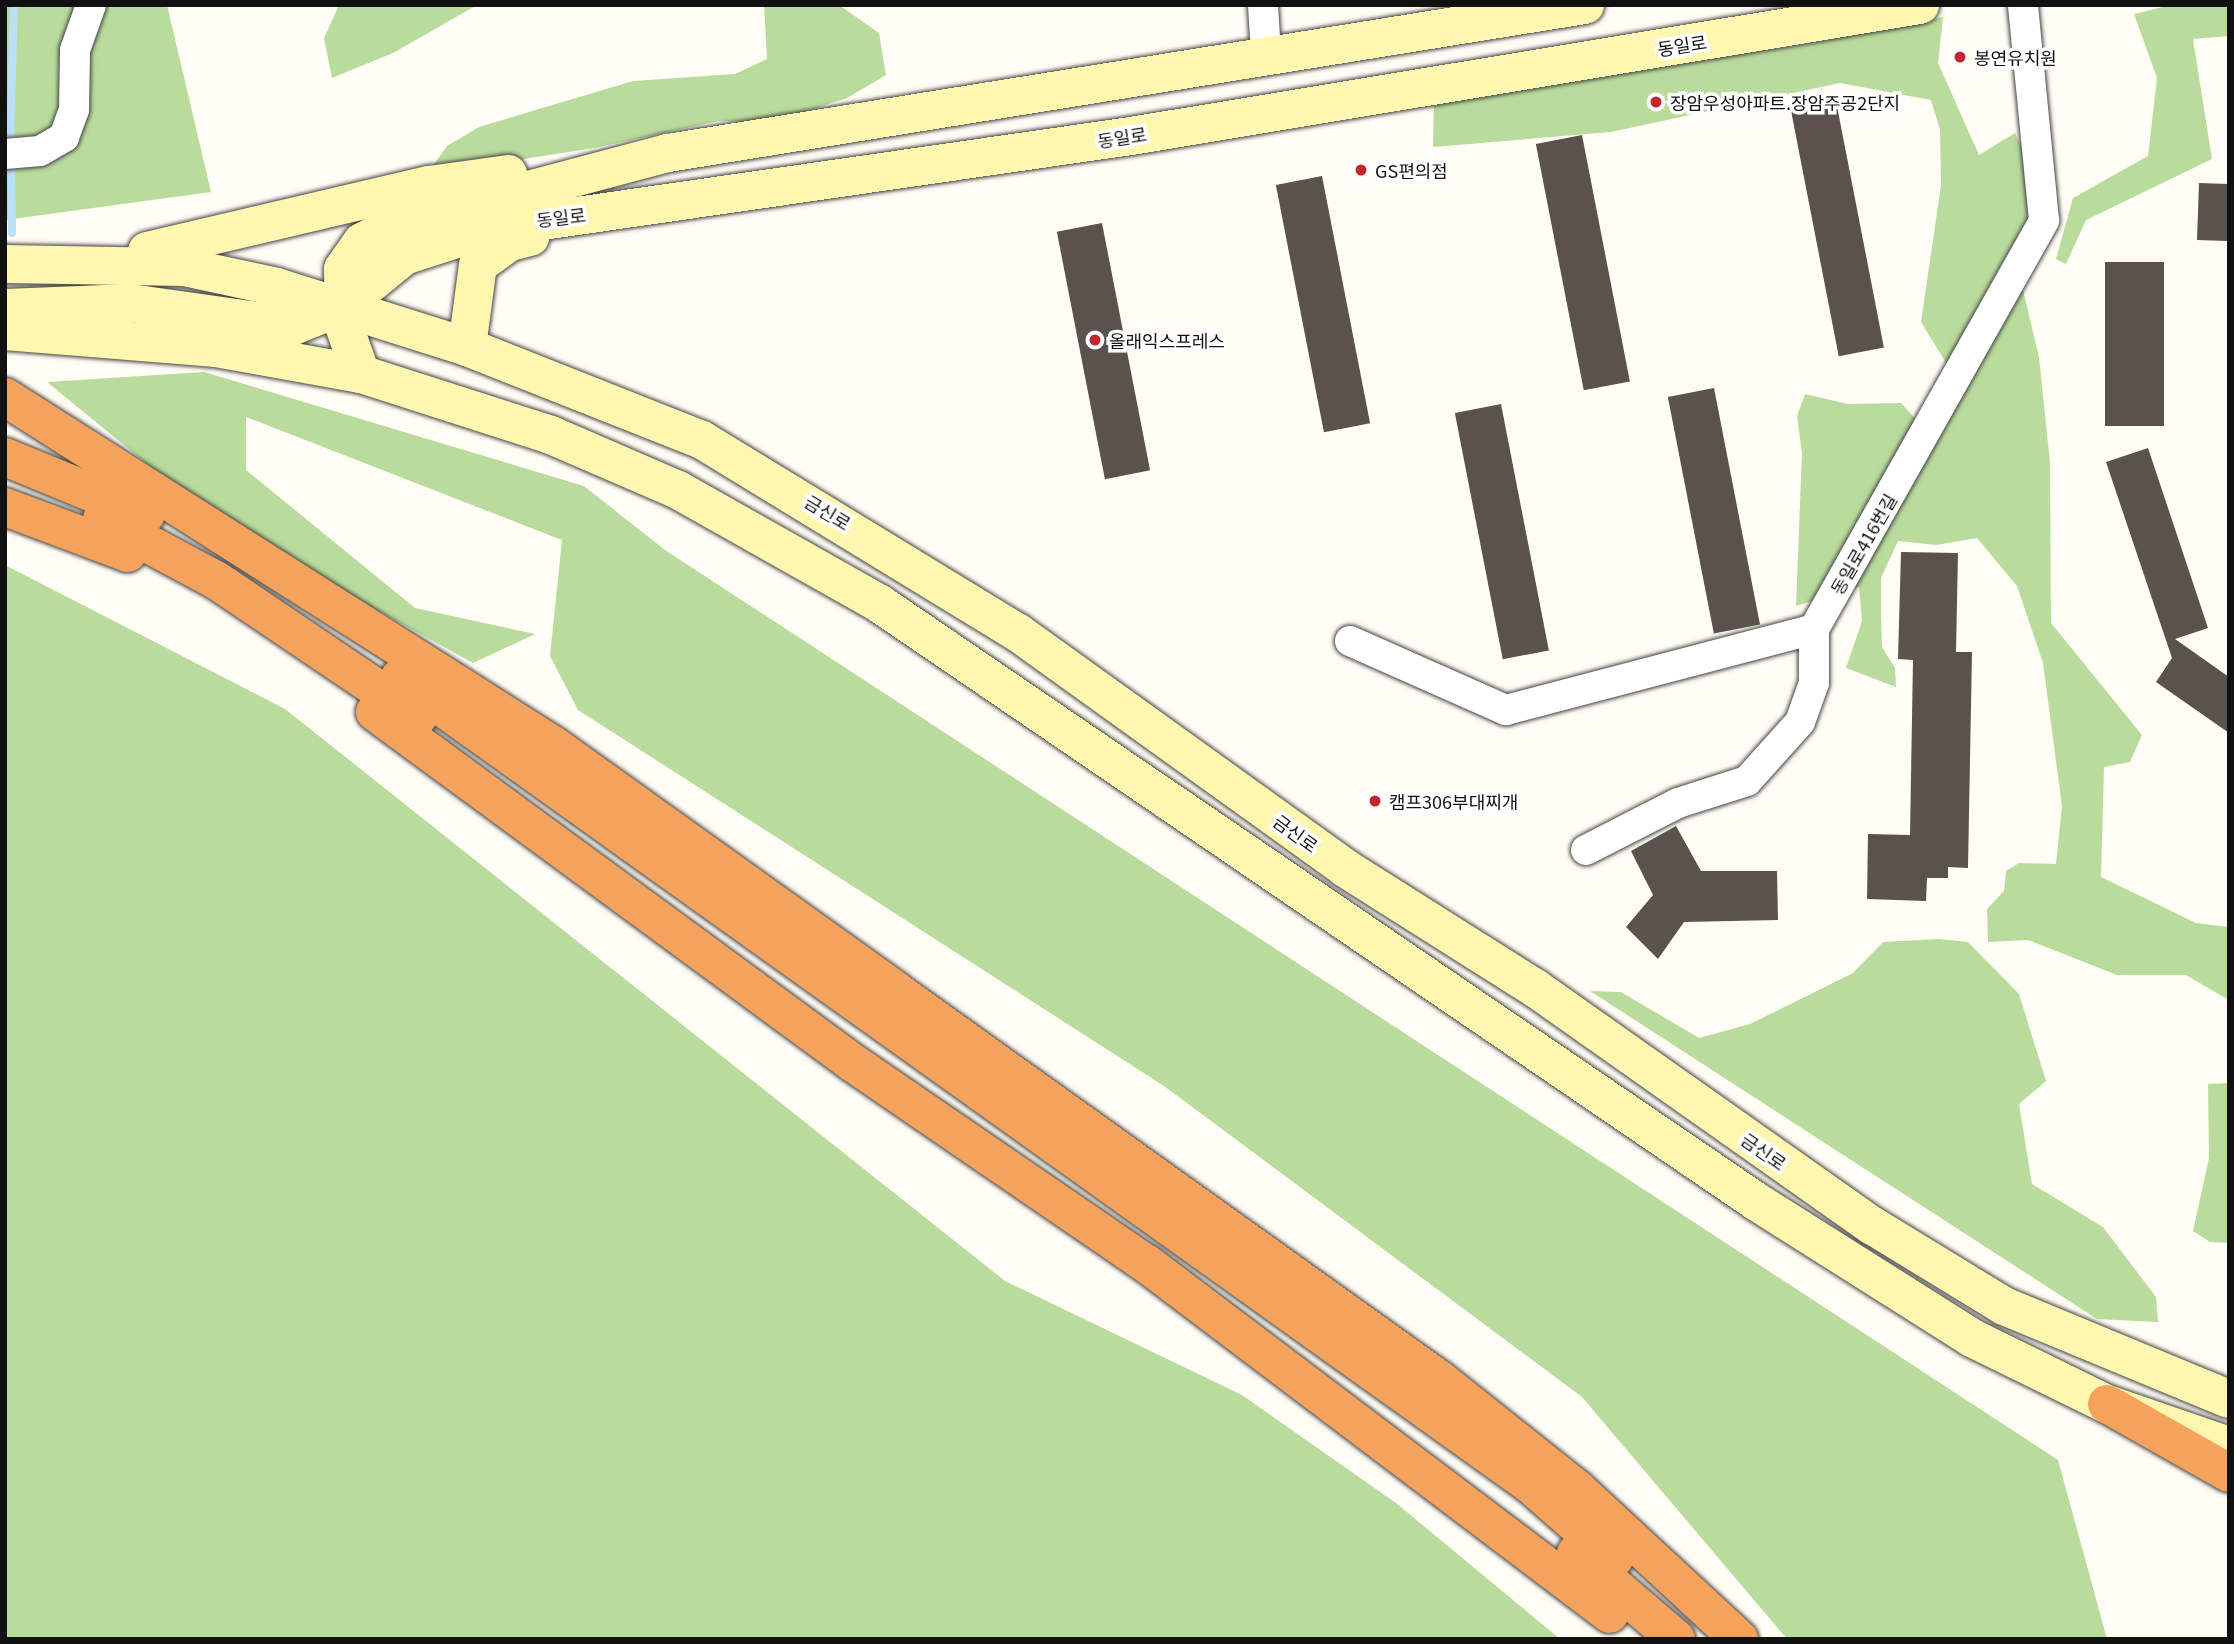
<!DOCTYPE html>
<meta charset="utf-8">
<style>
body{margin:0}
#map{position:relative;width:2234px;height:1644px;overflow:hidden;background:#fffdf5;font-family:Georgia,"Noto Sans KR",serif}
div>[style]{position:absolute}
.forest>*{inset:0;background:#b9dc9c}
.stream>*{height:8px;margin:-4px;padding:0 4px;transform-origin:4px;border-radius:4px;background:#b9e0f7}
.building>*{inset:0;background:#5a524d;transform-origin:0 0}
.roads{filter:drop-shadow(0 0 2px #444) drop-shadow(0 0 2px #444)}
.street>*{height:30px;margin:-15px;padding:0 15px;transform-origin:15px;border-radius:15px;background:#fff}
.secondary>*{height:38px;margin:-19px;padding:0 19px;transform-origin:19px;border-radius:19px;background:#fff6b0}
.highway>*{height:38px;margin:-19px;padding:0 19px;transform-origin:19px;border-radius:19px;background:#f5a25d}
.dots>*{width:19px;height:19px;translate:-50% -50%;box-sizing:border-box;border:4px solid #fff;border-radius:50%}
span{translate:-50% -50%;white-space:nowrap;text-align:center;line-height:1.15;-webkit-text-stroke:7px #fff;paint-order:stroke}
.street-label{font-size:18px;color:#111}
.poi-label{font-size:18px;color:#111}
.left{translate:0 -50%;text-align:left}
.frame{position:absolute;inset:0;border:7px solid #111;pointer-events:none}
</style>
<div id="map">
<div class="forest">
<i style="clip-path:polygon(5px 5px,167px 5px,211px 192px,5px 220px)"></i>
<i style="clip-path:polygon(339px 5px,477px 5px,393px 53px,332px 78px,324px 38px)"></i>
<i style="clip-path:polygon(764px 5px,839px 5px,879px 33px,886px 75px,847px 98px,772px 122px,719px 121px,594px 148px,427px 174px,447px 146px,479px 127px,633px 81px,735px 74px,767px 59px)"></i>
<i style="clip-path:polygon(2171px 5px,2229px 5px,2229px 36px,2193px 39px,2212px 159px,2086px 220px,2066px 264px,2056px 259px,2073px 198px,2148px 156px,2157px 78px,2134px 14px)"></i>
<i style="clip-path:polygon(1943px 17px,1938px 63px,1979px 155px,2015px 133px,2054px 219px,2022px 286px,2039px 357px,2050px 463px,2051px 623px,2142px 735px,2130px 762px,2104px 767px,2101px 877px,2196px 923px,2229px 927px,2227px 999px,2186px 975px,2117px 975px,2028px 940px,1988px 942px,1987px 909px,2004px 891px,2006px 871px,2019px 863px,2056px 864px,2062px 806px,2043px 663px,2017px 586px,1977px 538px,1936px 545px,1898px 541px,1881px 578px,1881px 615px,1882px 647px,1895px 668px,1896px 687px,1846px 668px,1862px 621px,1859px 587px,1796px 606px,1802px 453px,1797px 416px,1805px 394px,1848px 404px,1901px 403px,1935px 440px,1951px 417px,1958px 382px,1921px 322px,1941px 185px,1940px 130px,1931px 100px,1840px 83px,1611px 132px,1433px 147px,1434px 99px,1802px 45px)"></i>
<i style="clip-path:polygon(204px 372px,584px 486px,665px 550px,2058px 1460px,2107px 1639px,1787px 1639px,1582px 1397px,1164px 1086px,578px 710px,550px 656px,562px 540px,246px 417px,246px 470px,415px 608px,535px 634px,473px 663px,218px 522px,47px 382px)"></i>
<i style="clip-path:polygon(5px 565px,285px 709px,1005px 1281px,1242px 1395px,1396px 1503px,1560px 1639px,5px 1639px)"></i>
<i style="clip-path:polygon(1939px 939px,1968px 942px,2019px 994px,2046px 1081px,2019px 1104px,2032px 1184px,2103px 1227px,2156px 1297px,2158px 1322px,2097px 1319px,1590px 991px,1621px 992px,1699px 1038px,1750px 1024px,1853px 973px,1883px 942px)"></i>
<i style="clip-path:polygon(2229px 1083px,2229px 1243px,2210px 1242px,2193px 1231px,2209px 1158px,2208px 1084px)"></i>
</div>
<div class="stream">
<i style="left:10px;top:146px;width:141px;rotate:-88.4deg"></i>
<i style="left:11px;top:159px;width:74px;rotate:89.2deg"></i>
</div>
<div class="building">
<i style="left:1836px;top:101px;width:251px;height:46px;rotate:79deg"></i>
<i style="left:1582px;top:135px;width:251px;height:47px;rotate:79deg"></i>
<i style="left:1322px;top:176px;width:252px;height:47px;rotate:79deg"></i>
<i style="left:2199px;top:183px;width:30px;height:57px;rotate:2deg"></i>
<i style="left:1102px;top:223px;width:252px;height:46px;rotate:79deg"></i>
<i style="left:2105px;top:262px;width:59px;height:164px"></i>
<i style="left:1714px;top:388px;width:241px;height:47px;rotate:79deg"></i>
<i style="left:1501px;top:404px;width:251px;height:47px;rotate:79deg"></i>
<i style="clip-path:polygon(2148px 448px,2208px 628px,2175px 639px,2229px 677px,2229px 733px,2156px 682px,2172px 658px,2106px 462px)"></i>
<i style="clip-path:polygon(1901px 552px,1958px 553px,1956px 652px,1972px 652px,1968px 868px,1948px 867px,1948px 878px,1927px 878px,1926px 901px,1867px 899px,1868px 834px,1910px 835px,1913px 660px,1898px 659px)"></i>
<i style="clip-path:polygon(1676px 826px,1701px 871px,1777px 871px,1778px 920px,1684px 922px,1658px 959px,1626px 927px,1653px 895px,1631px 851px)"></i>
</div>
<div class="roads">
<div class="street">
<i style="left:1263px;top:5px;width:49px;rotate:86.5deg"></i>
<i style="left:5px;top:154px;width:35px;rotate:-5deg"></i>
<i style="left:40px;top:151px;width:28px;rotate:-30deg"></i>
<i style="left:64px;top:137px;width:29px;rotate:-70deg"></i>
<i style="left:74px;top:110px;width:60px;rotate:-89deg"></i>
<i style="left:75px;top:50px;width:48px;rotate:-70.4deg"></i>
<i style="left:1350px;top:641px;width:171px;rotate:23.9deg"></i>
<i style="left:1506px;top:710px;width:318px;rotate:-14.7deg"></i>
<i style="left:1814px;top:629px;width:469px;rotate:-60.6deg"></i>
<i style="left:2044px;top:220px;width:216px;rotate:-95.6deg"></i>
<i style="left:1586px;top:850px;width:103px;rotate:-27.1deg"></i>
<i style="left:1678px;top:803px;width:72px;rotate:-17.7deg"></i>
<i style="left:1747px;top:781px;width:79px;rotate:-48.1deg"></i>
<i style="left:1800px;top:722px;width:41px;rotate:-70.3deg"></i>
<i style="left:1814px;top:683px;width:54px;rotate:-90deg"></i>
</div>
<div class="secondary">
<i style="left:147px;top:251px;width:290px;rotate:-13.2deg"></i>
<i style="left:429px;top:185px;width:80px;rotate:-7.9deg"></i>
<i style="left:5px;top:264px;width:179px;rotate:1deg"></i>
<i style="left:184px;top:267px;width:95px;rotate:12.1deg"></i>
<i style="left:277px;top:287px;width:199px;rotate:17.5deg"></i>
<i style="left:467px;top:347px;width:253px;rotate:21.6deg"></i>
<i style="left:702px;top:440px;width:369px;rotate:31.4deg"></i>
<i style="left:1017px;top:632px;width:404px;rotate:35.7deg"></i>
<i style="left:1345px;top:868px;width:225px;rotate:32.3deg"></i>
<i style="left:1535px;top:988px;width:413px;rotate:35.2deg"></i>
<i style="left:1873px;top:1226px;width:153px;rotate:31.4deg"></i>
<i style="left:2004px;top:1306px;width:243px;rotate:22.5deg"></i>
<i style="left:5px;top:308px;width:125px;rotate:-2.3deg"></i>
<i style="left:130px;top:303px;width:165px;rotate:8deg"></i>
<i style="left:293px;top:326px;width:54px;rotate:-21.8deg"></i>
<i style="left:343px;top:306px;width:79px;rotate:-39.3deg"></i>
<i style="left:404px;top:256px;width:87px;rotate:-18deg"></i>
<i style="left:487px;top:229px;width:651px;rotate:-8.22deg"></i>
<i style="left:1131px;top:136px;width:800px;rotate:-9.43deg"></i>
<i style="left:5px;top:331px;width:212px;rotate:4.6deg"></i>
<i style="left:216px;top:348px;width:147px;rotate:10.2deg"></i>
<i style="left:361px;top:374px;width:200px;rotate:17.8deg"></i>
<i style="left:551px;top:435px;width:138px;rotate:23.4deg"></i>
<i style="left:678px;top:490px;width:232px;rotate:29.4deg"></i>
<i style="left:880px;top:604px;width:1061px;rotate:34.29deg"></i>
<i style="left:1757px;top:1202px;width:254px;rotate:32.3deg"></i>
<i style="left:1972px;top:1338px;width:150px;rotate:26.1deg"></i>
<i style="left:2107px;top:1404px;width:129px;rotate:19deg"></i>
<i style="left:467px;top:347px;width:83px;rotate:-82.4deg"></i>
<i style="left:478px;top:265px;width:39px;rotate:-36deg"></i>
<i style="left:510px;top:242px;width:21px;rotate:-14deg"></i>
<i style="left:361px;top:374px;width:51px;rotate:-109.5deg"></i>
<i style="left:344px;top:326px;width:57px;rotate:-91deg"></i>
<i style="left:343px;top:269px;width:33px;rotate:-55deg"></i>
<i style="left:362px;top:242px;width:35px;rotate:-27deg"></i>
<i style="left:393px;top:226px;width:285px;rotate:-14.9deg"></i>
<i style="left:668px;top:153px;width:929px;rotate:-9.17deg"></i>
</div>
<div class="highway">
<i style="left:5px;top:397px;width:649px;rotate:32.42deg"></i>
<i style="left:553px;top:745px;width:422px;rotate:35.6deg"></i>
<i style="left:896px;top:991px;width:669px;rotate:35.57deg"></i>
<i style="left:1440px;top:1380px;width:175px;rotate:38.5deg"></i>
<i style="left:1577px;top:1489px;width:221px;rotate:42.8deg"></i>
<i style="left:5px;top:457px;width:152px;rotate:22.4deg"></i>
<i style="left:5px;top:507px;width:131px;rotate:20.5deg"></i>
<i style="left:102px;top:519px;width:129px;rotate:28.2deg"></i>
<i style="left:216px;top:580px;width:244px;rotate:34deg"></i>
<i style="left:400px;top:677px;width:1390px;rotate:35.54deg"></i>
<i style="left:1531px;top:1485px;width:111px;rotate:41.3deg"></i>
<i style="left:375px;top:712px;width:593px;rotate:36.29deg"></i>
<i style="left:853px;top:1063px;width:356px;rotate:34.4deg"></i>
<i style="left:1147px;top:1264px;width:580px;rotate:37.09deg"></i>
<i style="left:2107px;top:1404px;width:140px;rotate:29.5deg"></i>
<i style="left:1576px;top:1553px;width:132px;rotate:40.7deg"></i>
</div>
</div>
<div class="dots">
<i style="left:1960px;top:57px;background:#c4262e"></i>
<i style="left:1656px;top:102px;background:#c4262e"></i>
<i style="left:1361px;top:170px;background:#c4262e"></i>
<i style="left:1095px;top:340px;background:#c4262e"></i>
<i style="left:1375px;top:801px;background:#c4262e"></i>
</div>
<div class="street-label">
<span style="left:1682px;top:45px;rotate:-9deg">동일로</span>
<span style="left:1122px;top:137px;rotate:-9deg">동일로</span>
<span style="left:561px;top:217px;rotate:-7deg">동일로</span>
<span style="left:828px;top:512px;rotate:31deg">금신로</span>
<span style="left:1863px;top:544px;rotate:-60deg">동일로416번길</span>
<span style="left:1296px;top:833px;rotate:36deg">금신로</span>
<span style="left:1764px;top:1151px;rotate:35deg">금신로</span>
</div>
<div class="poi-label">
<span class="left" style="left:1974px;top:57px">봉연유치원</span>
<span class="left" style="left:1670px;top:102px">장암우성아파트.장암주공2단지</span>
<span class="left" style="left:1375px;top:170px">GS편의점</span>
<span class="left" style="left:1109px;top:340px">올래익스프레스</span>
<span class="left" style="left:1389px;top:801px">캠프306부대찌개</span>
</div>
<div class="frame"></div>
</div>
